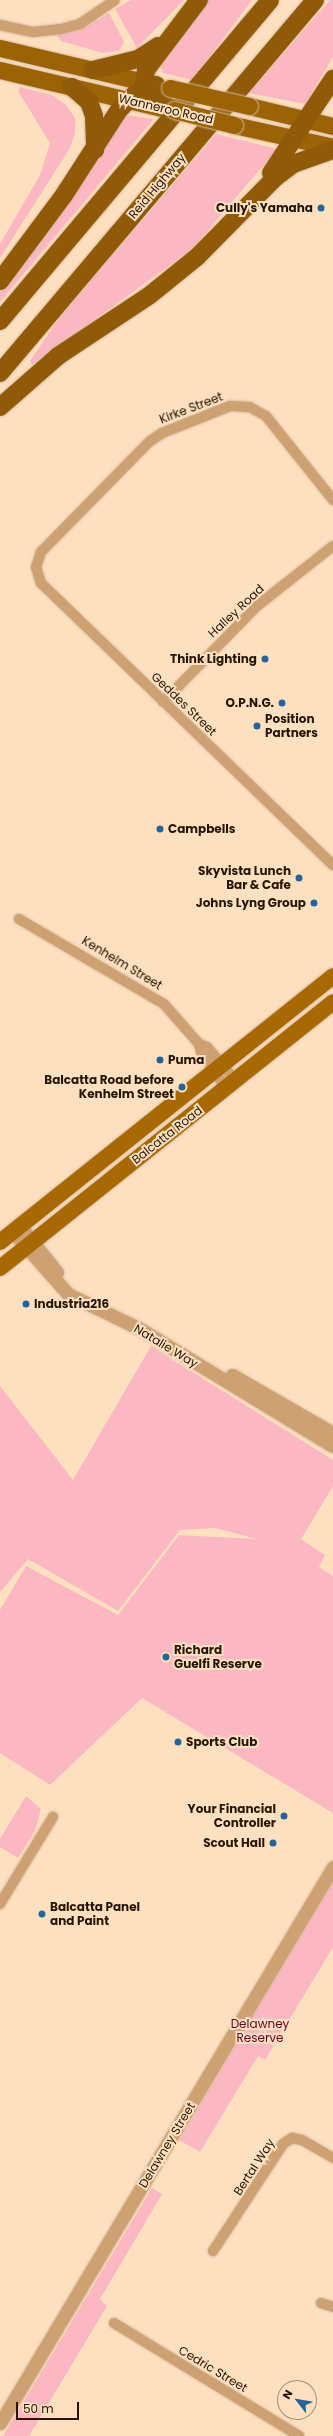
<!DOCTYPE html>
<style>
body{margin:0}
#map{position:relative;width:333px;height:2436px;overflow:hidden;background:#fde0c0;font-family:Poppins,sans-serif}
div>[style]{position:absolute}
.green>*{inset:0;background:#fbb8c2}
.roads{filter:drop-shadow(0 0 1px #d6bb9e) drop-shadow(0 0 1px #d6bb9e)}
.minor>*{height:10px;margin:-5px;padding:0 5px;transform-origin:5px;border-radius:5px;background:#cda171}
.tertiary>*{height:13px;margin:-6.5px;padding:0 6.5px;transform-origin:6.5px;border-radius:6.5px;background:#cda171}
.primary>*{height:16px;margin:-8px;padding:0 8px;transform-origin:8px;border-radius:8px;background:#a86905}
.trunk>*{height:17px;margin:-8.5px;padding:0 8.5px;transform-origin:8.5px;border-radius:8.5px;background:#9c6206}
.motorway>*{height:18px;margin:-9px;padding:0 9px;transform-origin:9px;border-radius:9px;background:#905a08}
.bridges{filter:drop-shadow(0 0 1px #d6bb9e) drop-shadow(0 0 1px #d6bb9e)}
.trunk-bridge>*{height:17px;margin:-8.5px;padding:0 8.5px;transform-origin:8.5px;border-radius:8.5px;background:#9c6206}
.dots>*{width:11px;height:11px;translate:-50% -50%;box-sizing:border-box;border:2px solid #fde0c0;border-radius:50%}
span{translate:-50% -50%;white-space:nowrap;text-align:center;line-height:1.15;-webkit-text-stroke:4px #fde0c0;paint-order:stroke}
.street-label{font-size:12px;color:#251401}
.poi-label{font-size:12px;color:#251401;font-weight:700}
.right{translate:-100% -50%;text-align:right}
.left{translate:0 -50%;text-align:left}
.park-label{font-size:12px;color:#5f0324}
.north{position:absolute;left:277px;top:2380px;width:40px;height:40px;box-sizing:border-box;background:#fde0c0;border:1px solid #a78e74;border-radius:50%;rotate:301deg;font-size:11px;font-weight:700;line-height:16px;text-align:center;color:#251401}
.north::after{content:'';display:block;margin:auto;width:14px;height:18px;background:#256399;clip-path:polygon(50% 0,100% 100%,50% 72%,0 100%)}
.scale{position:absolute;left:16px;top:2402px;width:63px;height:18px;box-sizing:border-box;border:2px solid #251401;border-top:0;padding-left:5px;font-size:12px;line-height:14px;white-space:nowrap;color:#251401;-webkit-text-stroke:3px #fde0c0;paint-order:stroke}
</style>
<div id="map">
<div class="green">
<i style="clip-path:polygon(131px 0,184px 0,137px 48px,115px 9px)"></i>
<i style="clip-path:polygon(208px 0,252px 0,192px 80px,163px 73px,159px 65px)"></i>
<i style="clip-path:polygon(330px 0,333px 0,333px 57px,305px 104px,249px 93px)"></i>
<i style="clip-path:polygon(109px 13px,124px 42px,119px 51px,102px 53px,61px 41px,57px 35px,83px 28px)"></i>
<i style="clip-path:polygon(20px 87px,52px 95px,66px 105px,75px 118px,75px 133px,70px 148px,0 258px,0 244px,40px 175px,50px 143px,18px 91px)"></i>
<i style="clip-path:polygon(125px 115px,154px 119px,0 302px,0 290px,47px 229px)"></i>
<i style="clip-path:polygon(216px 134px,277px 149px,192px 249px,32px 365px,30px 361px,59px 318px)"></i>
<i style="clip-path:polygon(151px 1346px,333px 1460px,333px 1486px,301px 1539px,325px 1555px,319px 1567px,333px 1576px,333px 1813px,142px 1698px,50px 1785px,0 1753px,0 1610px,26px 1566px,118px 1615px,179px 1535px,257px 1539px,215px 1528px,180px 1530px,118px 1611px,28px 1559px,0 1592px,0 1386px,73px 1480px)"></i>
<i style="clip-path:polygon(26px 1796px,41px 1809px,35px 1831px,18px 1858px,0 1847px,0 1839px)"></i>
<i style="clip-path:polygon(333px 1881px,333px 1947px,265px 2060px,258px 2056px,200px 2152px,179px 2140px,238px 2041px,233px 2038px)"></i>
<i style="clip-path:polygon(152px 2188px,162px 2194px,100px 2299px,107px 2306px,29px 2436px,3px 2436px)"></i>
</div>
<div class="roads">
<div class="minor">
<i style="left:0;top:25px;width:34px;rotate:12deg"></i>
<i style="left:33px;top:32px;width:28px;rotate:-6deg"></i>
<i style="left:61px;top:29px;width:20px;rotate:-15deg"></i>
<i style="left:80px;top:24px;width:42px;rotate:-34.4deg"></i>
<i style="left:333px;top:500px;width:107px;rotate:-128.6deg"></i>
<i style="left:266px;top:416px;width:18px;rotate:-151deg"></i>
<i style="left:250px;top:407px;width:20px;rotate:-177deg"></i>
<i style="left:230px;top:406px;width:73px;rotate:158.3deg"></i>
<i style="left:162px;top:433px;width:14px;rotate:146deg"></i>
<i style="left:150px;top:441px;width:156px;rotate:134.5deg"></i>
<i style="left:41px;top:552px;width:16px;rotate:108deg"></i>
<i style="left:36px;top:567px;width:17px;rotate:73deg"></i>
<i style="left:41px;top:583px;width:406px;rotate:44deg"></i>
<i style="left:163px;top:702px;width:134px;rotate:-45.6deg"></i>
<i style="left:257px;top:606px;width:97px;rotate:-38.3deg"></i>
<i style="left:19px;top:919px;width:168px;rotate:30.4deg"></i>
<i style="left:164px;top:1004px;width:53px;rotate:48.8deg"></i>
<i style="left:199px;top:1044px;width:8px;rotate:76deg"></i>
<i style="left:201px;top:1052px;width:44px;rotate:55.2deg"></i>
<i style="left:199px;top:1044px;width:9px;rotate:21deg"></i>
<i style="left:207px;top:1047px;width:43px;rotate:49.7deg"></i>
<i style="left:0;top:1904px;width:102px;rotate:-58.7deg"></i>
<i style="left:213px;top:2251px;width:128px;rotate:-56.8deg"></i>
<i style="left:283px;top:2144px;width:11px;rotate:-34deg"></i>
<i style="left:292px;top:2138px;width:10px;rotate:11deg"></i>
<i style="left:302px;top:2140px;width:36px;rotate:30deg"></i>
<i style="left:321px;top:2303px;width:13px;rotate:18deg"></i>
<i style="left:114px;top:2323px;width:217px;rotate:31.4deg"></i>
</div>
<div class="tertiary">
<i style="left:20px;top:1226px;width:59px;rotate:51.2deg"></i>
<i style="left:13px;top:1232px;width:83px;rotate:48.4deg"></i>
<i style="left:68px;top:1294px;width:82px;rotate:25.9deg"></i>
<i style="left:142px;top:1330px;width:223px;rotate:31.3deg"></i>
<i style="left:232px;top:1375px;width:116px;rotate:29.9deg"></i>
<i style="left:0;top:2423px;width:648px;rotate:-59.08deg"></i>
</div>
<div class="primary">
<i style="left:0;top:1242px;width:426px;rotate:-38.6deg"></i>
<i style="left:0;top:1268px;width:426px;rotate:-38.6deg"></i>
</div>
<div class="trunk">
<i style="left:0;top:48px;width:161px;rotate:13.3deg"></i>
<i style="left:0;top:70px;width:176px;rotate:13.2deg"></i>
<i style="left:249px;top:106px;width:86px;rotate:13.4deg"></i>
<i style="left:234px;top:125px;width:101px;rotate:12.5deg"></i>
</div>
<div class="motorway">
<i style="left:93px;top:70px;width:46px;rotate:-13.7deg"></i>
<i style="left:138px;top:59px;width:24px;rotate:-33deg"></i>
<i style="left:72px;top:87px;width:23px;rotate:41deg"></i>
<i style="left:89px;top:102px;width:15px;rotate:70deg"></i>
<i style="left:94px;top:116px;width:34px;rotate:88deg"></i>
<i style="left:174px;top:110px;width:31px;rotate:-148deg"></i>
<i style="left:148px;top:94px;width:12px;rotate:-110deg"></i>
<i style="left:144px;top:83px;width:13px;rotate:-81deg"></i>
<i style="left:146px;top:70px;width:88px;rotate:-52.9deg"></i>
<i style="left:271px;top:173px;width:113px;rotate:-56.6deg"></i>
<i style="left:0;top:281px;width:107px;rotate:-53.3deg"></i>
<i style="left:64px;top:195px;width:101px;rotate:-57.1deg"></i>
<i style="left:119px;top:110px;width:23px;rotate:-45deg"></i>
<i style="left:135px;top:94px;width:23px;rotate:-23deg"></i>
<i style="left:0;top:321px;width:419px;rotate:-49.9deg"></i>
<i style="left:0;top:373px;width:488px;rotate:-49.8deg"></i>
<i style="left:0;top:407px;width:77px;rotate:-41.3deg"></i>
<i style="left:58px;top:356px;width:110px;rotate:-33.5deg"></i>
<i style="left:150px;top:295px;width:60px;rotate:-39deg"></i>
<i style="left:197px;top:257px;width:112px;rotate:-45.4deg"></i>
<i style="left:276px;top:177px;width:21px;rotate:-37deg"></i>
<i style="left:293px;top:164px;width:42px;rotate:-19.3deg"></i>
</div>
</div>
<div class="bridges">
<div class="trunk-bridge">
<i style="left:170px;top:88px;width:81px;rotate:12.8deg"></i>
<i style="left:174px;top:110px;width:62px;rotate:14deg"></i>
</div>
</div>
<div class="dots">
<i style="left:321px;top:208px;background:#256399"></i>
<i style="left:265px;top:659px;background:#256399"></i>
<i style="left:282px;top:703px;background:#256399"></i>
<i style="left:257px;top:726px;background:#256399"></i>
<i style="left:160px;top:829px;background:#256399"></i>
<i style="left:299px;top:878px;background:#256399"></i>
<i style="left:314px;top:903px;background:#256399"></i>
<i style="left:160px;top:1060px;background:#256399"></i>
<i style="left:182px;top:1087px;background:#256399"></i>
<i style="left:26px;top:1304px;background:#256399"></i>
<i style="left:166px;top:1657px;background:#256399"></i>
<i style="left:178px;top:1742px;background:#256399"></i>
<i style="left:284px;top:1816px;background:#256399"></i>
<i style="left:273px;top:1843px;background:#256399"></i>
<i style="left:42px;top:1914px;background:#256399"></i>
</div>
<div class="street-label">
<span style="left:166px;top:109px;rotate:13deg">Wanneroo Road</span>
<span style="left:157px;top:186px;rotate:-50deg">Reid Highway</span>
<span style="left:191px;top:408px;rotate:-21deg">Kirke Street</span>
<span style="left:236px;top:611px;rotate:-43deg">Halley Road</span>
<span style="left:184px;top:704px;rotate:44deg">Geddes Street</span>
<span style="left:122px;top:963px;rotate:31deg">Kenhelm Street</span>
<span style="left:167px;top:1135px;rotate:-38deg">Balcatta Road</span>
<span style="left:166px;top:1346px;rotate:31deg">Natalie Way</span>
<span style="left:167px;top:2145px;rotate:-59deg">Delawney Street</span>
<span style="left:254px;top:2167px;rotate:-57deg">Bertal Way</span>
<span style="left:213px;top:2369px;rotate:31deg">Cedric Street</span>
</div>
<div class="poi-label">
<span class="right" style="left:313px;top:208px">Cully's Yamaha</span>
<span class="right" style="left:257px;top:659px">Think Lighting</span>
<span class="right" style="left:274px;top:703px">O.P.N.G.</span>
<span class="left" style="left:265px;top:726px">Position<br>Partners</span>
<span class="left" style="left:168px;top:829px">Campbells</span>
<span class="right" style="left:291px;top:878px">Skyvista Lunch<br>Bar &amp; Cafe</span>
<span class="right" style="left:306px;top:903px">Johns Lyng Group</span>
<span class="left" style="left:168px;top:1060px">Puma</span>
<span class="right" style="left:174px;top:1087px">Balcatta Road before<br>Kenhelm Street</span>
<span class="left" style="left:34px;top:1304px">Industria216</span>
<span class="left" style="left:174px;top:1657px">Richard<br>Guelfi Reserve</span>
<span class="left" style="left:186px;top:1742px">Sports Club</span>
<span class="right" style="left:276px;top:1816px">Your Financial<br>Controller</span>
<span class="right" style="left:265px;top:1843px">Scout Hall</span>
<span class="left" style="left:50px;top:1914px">Balcatta Panel<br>and Paint</span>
</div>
<div class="park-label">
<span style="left:260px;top:2031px">Delawney<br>Reserve</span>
</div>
<div class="north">N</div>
<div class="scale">50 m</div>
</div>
